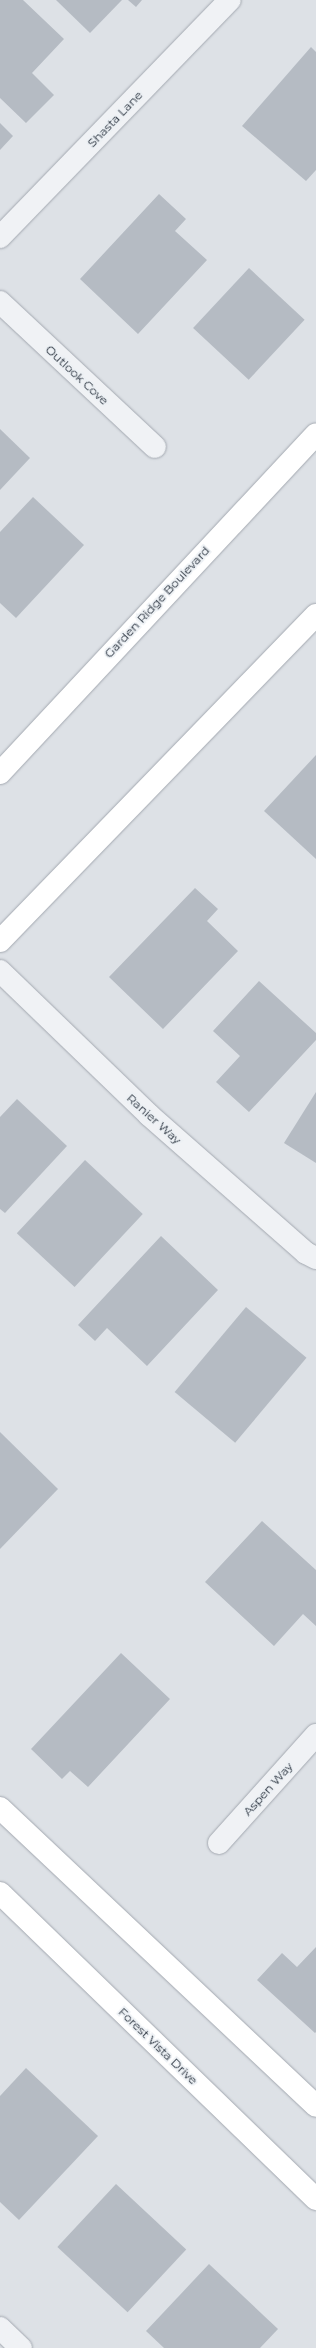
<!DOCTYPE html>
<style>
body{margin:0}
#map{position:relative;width:316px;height:2348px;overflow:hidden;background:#dde1e6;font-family:Montserrat,sans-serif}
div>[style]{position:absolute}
.building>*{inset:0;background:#b5bbc3;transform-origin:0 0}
.roads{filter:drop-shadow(0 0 1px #a3a8b0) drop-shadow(0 0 1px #a3a8b0)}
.minor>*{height:22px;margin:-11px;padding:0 11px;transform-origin:11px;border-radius:11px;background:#f0f2f5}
.major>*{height:22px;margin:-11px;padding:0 11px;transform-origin:11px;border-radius:11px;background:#fff}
span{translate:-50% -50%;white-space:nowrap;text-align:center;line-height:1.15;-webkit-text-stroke:3.5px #ecf0f4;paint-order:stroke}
.street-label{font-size:12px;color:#27303c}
</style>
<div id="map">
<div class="building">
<i style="clip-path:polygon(0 0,23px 0,64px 39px,32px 73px,54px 95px,26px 123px,0 98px)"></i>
<i style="clip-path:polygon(56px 0,122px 0,90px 33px)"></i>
<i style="clip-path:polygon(128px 0,142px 0,136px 7px)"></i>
<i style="clip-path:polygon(311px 47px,316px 52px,316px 170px,306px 181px,242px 126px)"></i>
<i style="clip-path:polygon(0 123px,13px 136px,0 150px)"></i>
<i style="clip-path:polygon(159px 194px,186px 219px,175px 231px,207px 260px,138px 334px,80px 279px)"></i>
<i style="left:249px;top:268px;width:76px;height:82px;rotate:43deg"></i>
<i style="clip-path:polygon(0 429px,30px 458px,0 490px)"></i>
<i style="clip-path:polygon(33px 497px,84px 545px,16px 618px,0 603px,0 532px)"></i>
<i style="clip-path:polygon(316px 755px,316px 859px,264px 811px)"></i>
<i style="clip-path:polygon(195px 888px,218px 909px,207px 921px,238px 951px,163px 1029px,109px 977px)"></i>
<i style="clip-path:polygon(259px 981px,316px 1033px,316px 1040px,249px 1112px,216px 1082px,240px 1056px,213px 1031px)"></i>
<i style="clip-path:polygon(316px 1092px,316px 1163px,284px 1143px)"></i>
<i style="clip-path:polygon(17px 1099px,67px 1146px,5px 1213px,0 1209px,0 1117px)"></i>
<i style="left:85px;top:1160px;width:79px;height:100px;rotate:43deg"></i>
<i style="clip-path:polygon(161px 1236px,218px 1290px,147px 1366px,107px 1328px,95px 1341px,78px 1325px)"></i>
<i style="left:246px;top:1307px;width:79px;height:111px;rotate:40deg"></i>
<i style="clip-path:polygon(0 1432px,58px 1489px,0 1549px)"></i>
<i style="clip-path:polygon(262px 1521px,316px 1570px,316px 1626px,303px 1614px,274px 1646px,205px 1582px)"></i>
<i style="clip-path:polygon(121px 1653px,170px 1699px,88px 1787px,70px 1771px,62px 1779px,31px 1749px)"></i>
<i style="clip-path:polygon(316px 1947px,316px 2032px,315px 2033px,257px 1980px,282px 1953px,297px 1967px)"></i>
<i style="clip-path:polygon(26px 2068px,98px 2136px,19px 2220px,0 2202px,0 2096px)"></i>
<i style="left:116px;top:2184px;width:96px;height:86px;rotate:43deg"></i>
<i style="clip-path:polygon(209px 2264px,278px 2329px,260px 2348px,164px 2348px,146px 2331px)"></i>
</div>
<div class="roads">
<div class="minor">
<i style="left:0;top:237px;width:330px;rotate:-45.9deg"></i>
<i style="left:0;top:302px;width:212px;rotate:43.1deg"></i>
<i style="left:0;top:971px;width:207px;rotate:44deg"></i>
<i style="left:149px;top:1115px;width:209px;rotate:41.3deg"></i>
<i style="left:306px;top:1253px;width:11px;rotate:27deg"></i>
<i style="left:219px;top:1843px;width:145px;rotate:-48.1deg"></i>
<i style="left:0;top:2328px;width:29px;rotate:44deg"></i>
</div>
<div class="major">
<i style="left:0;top:773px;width:463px;rotate:-47deg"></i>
<i style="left:0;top:941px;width:454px;rotate:-45.9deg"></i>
<i style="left:0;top:1808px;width:434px;rotate:43.3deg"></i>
<i style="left:0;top:1893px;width:440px;rotate:44.1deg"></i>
</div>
</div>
<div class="street-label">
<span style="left:115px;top:119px;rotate:-46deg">Shasta Lane</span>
<span style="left:77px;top:375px;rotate:43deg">Outlook Cove</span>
<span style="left:157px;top:602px;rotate:-47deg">Garden Ridge Boulevard</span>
<span style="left:154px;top:1119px;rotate:42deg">Ranier Way</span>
<span style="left:268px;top:1789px;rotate:-48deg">Aspen Way</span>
<span style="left:158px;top:2046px;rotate:44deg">Forest Vista Drive</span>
</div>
</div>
